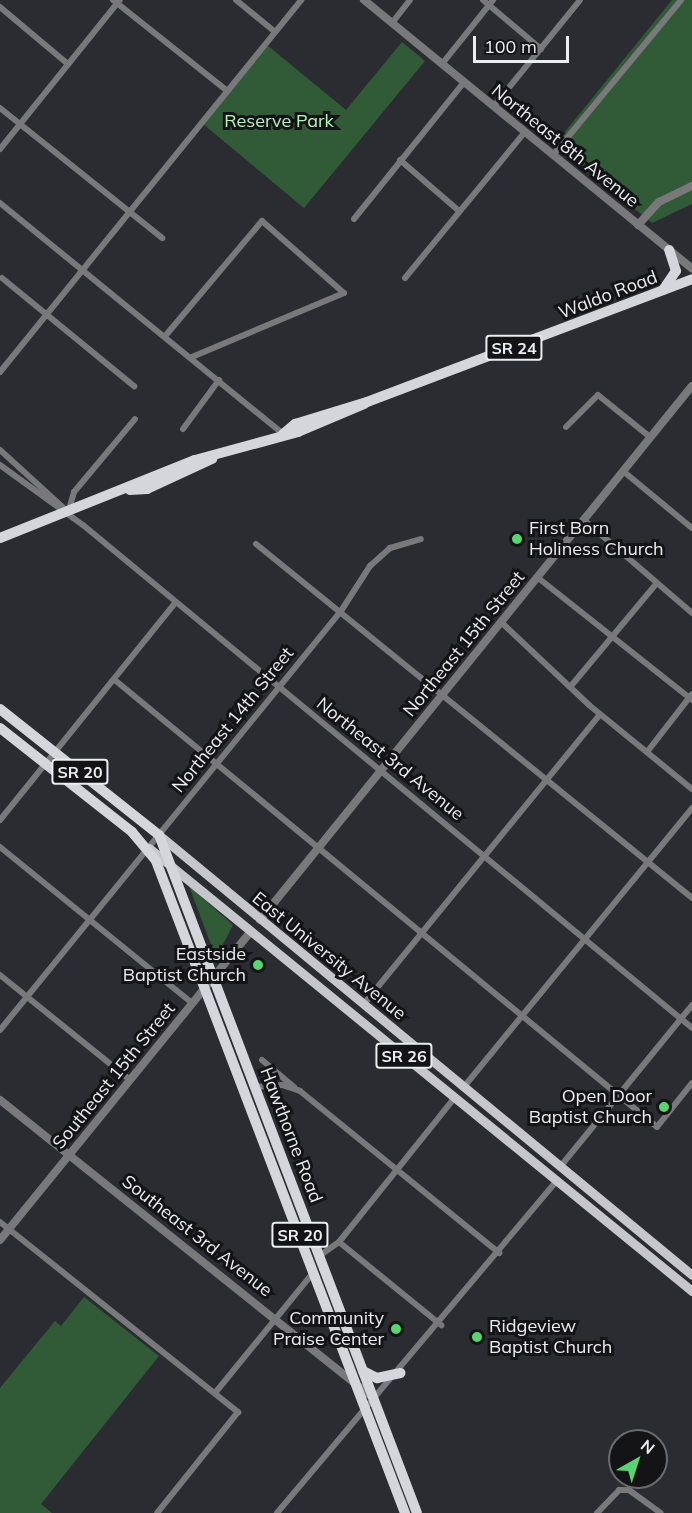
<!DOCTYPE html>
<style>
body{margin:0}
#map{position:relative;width:692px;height:1513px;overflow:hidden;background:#2b2c31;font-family:Mulish,sans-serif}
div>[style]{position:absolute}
.green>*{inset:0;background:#315a37}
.minor>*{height:6px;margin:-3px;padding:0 3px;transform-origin:3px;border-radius:3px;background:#79797c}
.tertiary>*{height:8px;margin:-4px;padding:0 4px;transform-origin:4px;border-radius:4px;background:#79797c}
.primary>*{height:9px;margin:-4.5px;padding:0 4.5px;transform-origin:4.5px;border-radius:4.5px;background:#c6c6cc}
.trunk>*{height:10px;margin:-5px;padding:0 5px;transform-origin:5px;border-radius:5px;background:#d5d6dc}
.dots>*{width:16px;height:16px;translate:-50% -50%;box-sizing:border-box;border:3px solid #141417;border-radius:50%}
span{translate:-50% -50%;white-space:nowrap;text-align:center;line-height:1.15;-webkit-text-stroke:6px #141417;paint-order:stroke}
.shield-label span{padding:2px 4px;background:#141417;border:2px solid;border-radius:4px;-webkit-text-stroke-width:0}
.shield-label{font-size:16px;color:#ecedf0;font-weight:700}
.park-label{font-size:18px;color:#b3f6ba}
.street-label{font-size:18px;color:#ecedf0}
.poi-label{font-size:18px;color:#ecedf0}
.left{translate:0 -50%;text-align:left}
.right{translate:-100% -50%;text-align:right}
.north{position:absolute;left:608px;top:1429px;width:60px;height:60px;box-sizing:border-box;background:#141417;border:2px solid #6a6b6e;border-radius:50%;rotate:39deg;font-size:16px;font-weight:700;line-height:24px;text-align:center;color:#ecedf0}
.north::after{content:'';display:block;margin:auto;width:21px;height:27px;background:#58d570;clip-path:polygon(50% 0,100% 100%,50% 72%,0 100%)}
.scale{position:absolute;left:473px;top:36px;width:96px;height:27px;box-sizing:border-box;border:3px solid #ecedf0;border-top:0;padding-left:8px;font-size:18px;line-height:21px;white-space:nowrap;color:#ecedf0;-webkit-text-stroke:4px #141417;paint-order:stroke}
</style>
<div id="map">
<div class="green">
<i style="clip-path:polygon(672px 0,692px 0,692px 204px,652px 223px,555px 144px)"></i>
<i style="clip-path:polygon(402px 42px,425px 61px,304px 208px,203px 124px,267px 45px,346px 110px)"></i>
<i style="clip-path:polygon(189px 886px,233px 925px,220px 950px,213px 950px)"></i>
<i style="clip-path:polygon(84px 1297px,159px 1356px,41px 1504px,52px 1513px,0 1513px,0 1388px,55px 1321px,61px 1326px)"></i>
</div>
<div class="minor">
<i style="left:113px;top:0;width:144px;rotate:38.5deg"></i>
<i style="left:236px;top:0;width:49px;rotate:39.2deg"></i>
<i style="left:483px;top:0;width:76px;rotate:40.2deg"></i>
<i style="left:0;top:7px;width:89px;rotate:40deg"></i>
<i style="left:392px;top:23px;width:29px;rotate:-52deg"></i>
<i style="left:442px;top:64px;width:82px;rotate:-51.4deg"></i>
<i style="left:494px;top:106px;width:136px;rotate:-50.9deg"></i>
<i style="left:0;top:108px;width:208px;rotate:38.7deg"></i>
<i style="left:0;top:149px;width:191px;rotate:-51.2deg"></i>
<i style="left:553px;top:155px;width:201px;rotate:-50.4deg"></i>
<i style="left:400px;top:160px;width:78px;rotate:40.8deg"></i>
<i style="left:0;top:203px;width:365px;rotate:39.2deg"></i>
<i style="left:354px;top:219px;width:176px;rotate:-51.2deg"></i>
<i style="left:2px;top:278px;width:171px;rotate:39.3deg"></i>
<i style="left:405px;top:278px;width:189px;rotate:-50.6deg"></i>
<i style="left:166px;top:335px;width:149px;rotate:-49.9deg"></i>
<i style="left:262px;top:221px;width:109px;rotate:41.3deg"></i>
<i style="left:344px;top:293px;width:165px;rotate:157.2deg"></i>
<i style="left:0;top:372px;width:479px;rotate:-51deg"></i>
<i style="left:566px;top:427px;width:45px;rotate:-45deg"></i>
<i style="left:598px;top:395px;width:67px;rotate:38.9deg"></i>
<i style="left:183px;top:429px;width:61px;rotate:-53.7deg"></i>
<i style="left:0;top:450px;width:89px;rotate:42.3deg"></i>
<i style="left:0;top:465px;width:102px;rotate:35.9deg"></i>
<i style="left:83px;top:525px;width:790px;rotate:39.55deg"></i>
<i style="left:623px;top:471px;width:89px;rotate:39.6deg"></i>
<i style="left:68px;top:513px;width:22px;rotate:-74deg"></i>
<i style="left:74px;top:492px;width:95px;rotate:-50.1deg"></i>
<i style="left:584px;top:520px;width:143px;rotate:40.7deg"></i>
<i style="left:256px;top:544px;width:562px;rotate:39.07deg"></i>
<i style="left:537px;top:577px;width:198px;rotate:38.4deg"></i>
<i style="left:501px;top:622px;width:121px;rotate:43.3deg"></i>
<i style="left:589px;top:705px;width:133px;rotate:39.2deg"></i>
<i style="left:116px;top:681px;width:701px;rotate:39.5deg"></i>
<i style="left:657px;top:1127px;width:56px;rotate:-51.5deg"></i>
<i style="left:571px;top:686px;width:133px;rotate:-50.2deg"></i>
<i style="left:647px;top:752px;width:73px;rotate:-52.2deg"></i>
<i style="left:0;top:820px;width:279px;rotate:-51.1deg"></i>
<i style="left:0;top:847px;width:247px;rotate:39.1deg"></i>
<i style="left:0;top:975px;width:167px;rotate:38.9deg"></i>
<i style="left:363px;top:1005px;width:375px;rotate:-50.8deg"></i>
<i style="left:0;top:1030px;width:540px;rotate:-50.86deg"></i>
<i style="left:341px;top:611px;width:54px;rotate:-57.2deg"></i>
<i style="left:370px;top:566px;width:27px;rotate:-42deg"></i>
<i style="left:390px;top:548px;width:32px;rotate:-16deg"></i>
<i style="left:262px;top:1060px;width:42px;rotate:40.2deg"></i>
<i style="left:255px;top:1087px;width:27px;rotate:-4deg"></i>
<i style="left:282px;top:1085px;width:19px;rotate:18deg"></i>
<i style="left:300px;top:1091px;width:257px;rotate:39.1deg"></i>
<i style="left:463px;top:1088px;width:362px;rotate:-50.7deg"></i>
<i style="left:560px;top:1167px;width:209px;rotate:-50.8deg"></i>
<i style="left:0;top:1222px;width:305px;rotate:38.6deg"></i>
<i style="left:238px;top:1412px;width:129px;rotate:128.7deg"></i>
<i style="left:339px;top:1242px;width:132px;rotate:39.1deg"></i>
<i style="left:319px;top:1256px;width:24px;rotate:-35deg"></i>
<i style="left:339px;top:1242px;width:186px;rotate:-51.3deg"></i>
<i style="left:215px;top:1393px;width:155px;rotate:-50.8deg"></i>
<i style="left:277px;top:1513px;width:435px;rotate:-49.9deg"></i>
<i style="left:597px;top:1513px;width:32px;rotate:-46deg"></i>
<i style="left:619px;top:1490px;width:10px"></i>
<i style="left:629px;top:1490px;width:39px;rotate:36deg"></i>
</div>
<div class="tertiary">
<i style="left:364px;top:0;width:424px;rotate:39.3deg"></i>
<i style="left:638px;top:225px;width:31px;rotate:-48deg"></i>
<i style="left:659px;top:202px;width:37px;rotate:-26deg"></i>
<i style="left:260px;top:920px;width:687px;rotate:-51.03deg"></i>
<i style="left:0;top:1100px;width:475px;rotate:38.6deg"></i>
<i style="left:0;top:1240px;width:398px;rotate:-50.9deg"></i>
</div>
<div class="primary">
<i style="left:159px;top:835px;width:691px;rotate:39.54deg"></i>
<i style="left:149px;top:848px;width:701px;rotate:39.21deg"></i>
</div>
<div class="trunk">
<i style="left:663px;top:290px;width:23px;rotate:-56deg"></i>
<i style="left:676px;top:271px;width:22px;rotate:-108deg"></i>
<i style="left:283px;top:434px;width:16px;rotate:-40deg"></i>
<i style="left:295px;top:424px;width:75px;rotate:-17deg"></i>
<i style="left:367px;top:402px;width:347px;rotate:-20.7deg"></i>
<i style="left:130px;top:490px;width:17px;rotate:-3deg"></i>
<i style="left:147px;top:489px;width:72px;rotate:-24.8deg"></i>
<i style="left:0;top:538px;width:210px;rotate:-21.8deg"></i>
<i style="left:195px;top:460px;width:107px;rotate:-15.2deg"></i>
<i style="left:298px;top:432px;width:72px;rotate:-23deg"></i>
<i style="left:0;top:709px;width:203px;rotate:38.4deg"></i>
<i style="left:159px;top:835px;width:725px;rotate:69.17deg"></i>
<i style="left:0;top:728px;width:168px;rotate:38.2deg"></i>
<i style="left:132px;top:832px;width:38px;rotate:50deg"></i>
<i style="left:156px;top:861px;width:698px;rotate:69.1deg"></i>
<i style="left:363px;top:1371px;width:16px;rotate:27deg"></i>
<i style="left:377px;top:1378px;width:24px;rotate:-12deg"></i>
</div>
<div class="dots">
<i style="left:517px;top:539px;background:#58d570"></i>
<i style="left:258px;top:965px;background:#58d570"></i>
<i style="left:664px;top:1107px;background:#58d570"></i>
<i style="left:396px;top:1329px;background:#58d570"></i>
<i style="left:477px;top:1337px;background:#58d570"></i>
</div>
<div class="shield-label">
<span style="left:514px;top:348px">SR 24</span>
<span style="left:80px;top:772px">SR 20</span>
<span style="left:404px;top:1056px">SR 26</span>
<span style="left:300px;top:1235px">SR 20</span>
</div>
<div class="park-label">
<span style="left:279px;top:121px">Reserve Park</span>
</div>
<div class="street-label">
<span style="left:565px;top:146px;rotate:39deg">Northeast 8th Avenue</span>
<span style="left:608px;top:295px;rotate:-21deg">Waldo Road</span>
<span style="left:464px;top:644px;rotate:-51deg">Northeast 15th Street</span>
<span style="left:233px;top:720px;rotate:-51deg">Northeast 14th Street</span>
<span style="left:390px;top:759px;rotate:39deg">Northeast 3rd Avenue</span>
<span style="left:329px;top:956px;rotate:39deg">East University Avenue</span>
<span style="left:114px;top:1076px;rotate:-51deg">Southeast 15th Street</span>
<span style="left:291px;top:1135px;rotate:69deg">Hawthorne Road</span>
<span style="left:197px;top:1236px;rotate:38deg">Southeast 3rd Avenue</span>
</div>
<div class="poi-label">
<span class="left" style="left:529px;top:539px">First Born<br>Holiness Church</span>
<span class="right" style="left:246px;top:965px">Eastside<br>Baptist Church</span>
<span class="right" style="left:652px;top:1107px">Open Door<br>Baptist Church</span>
<span class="right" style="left:384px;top:1329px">Community<br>Praise Center</span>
<span class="left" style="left:489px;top:1337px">Ridgeview<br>Baptist Church</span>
</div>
<div class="north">N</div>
<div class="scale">100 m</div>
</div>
